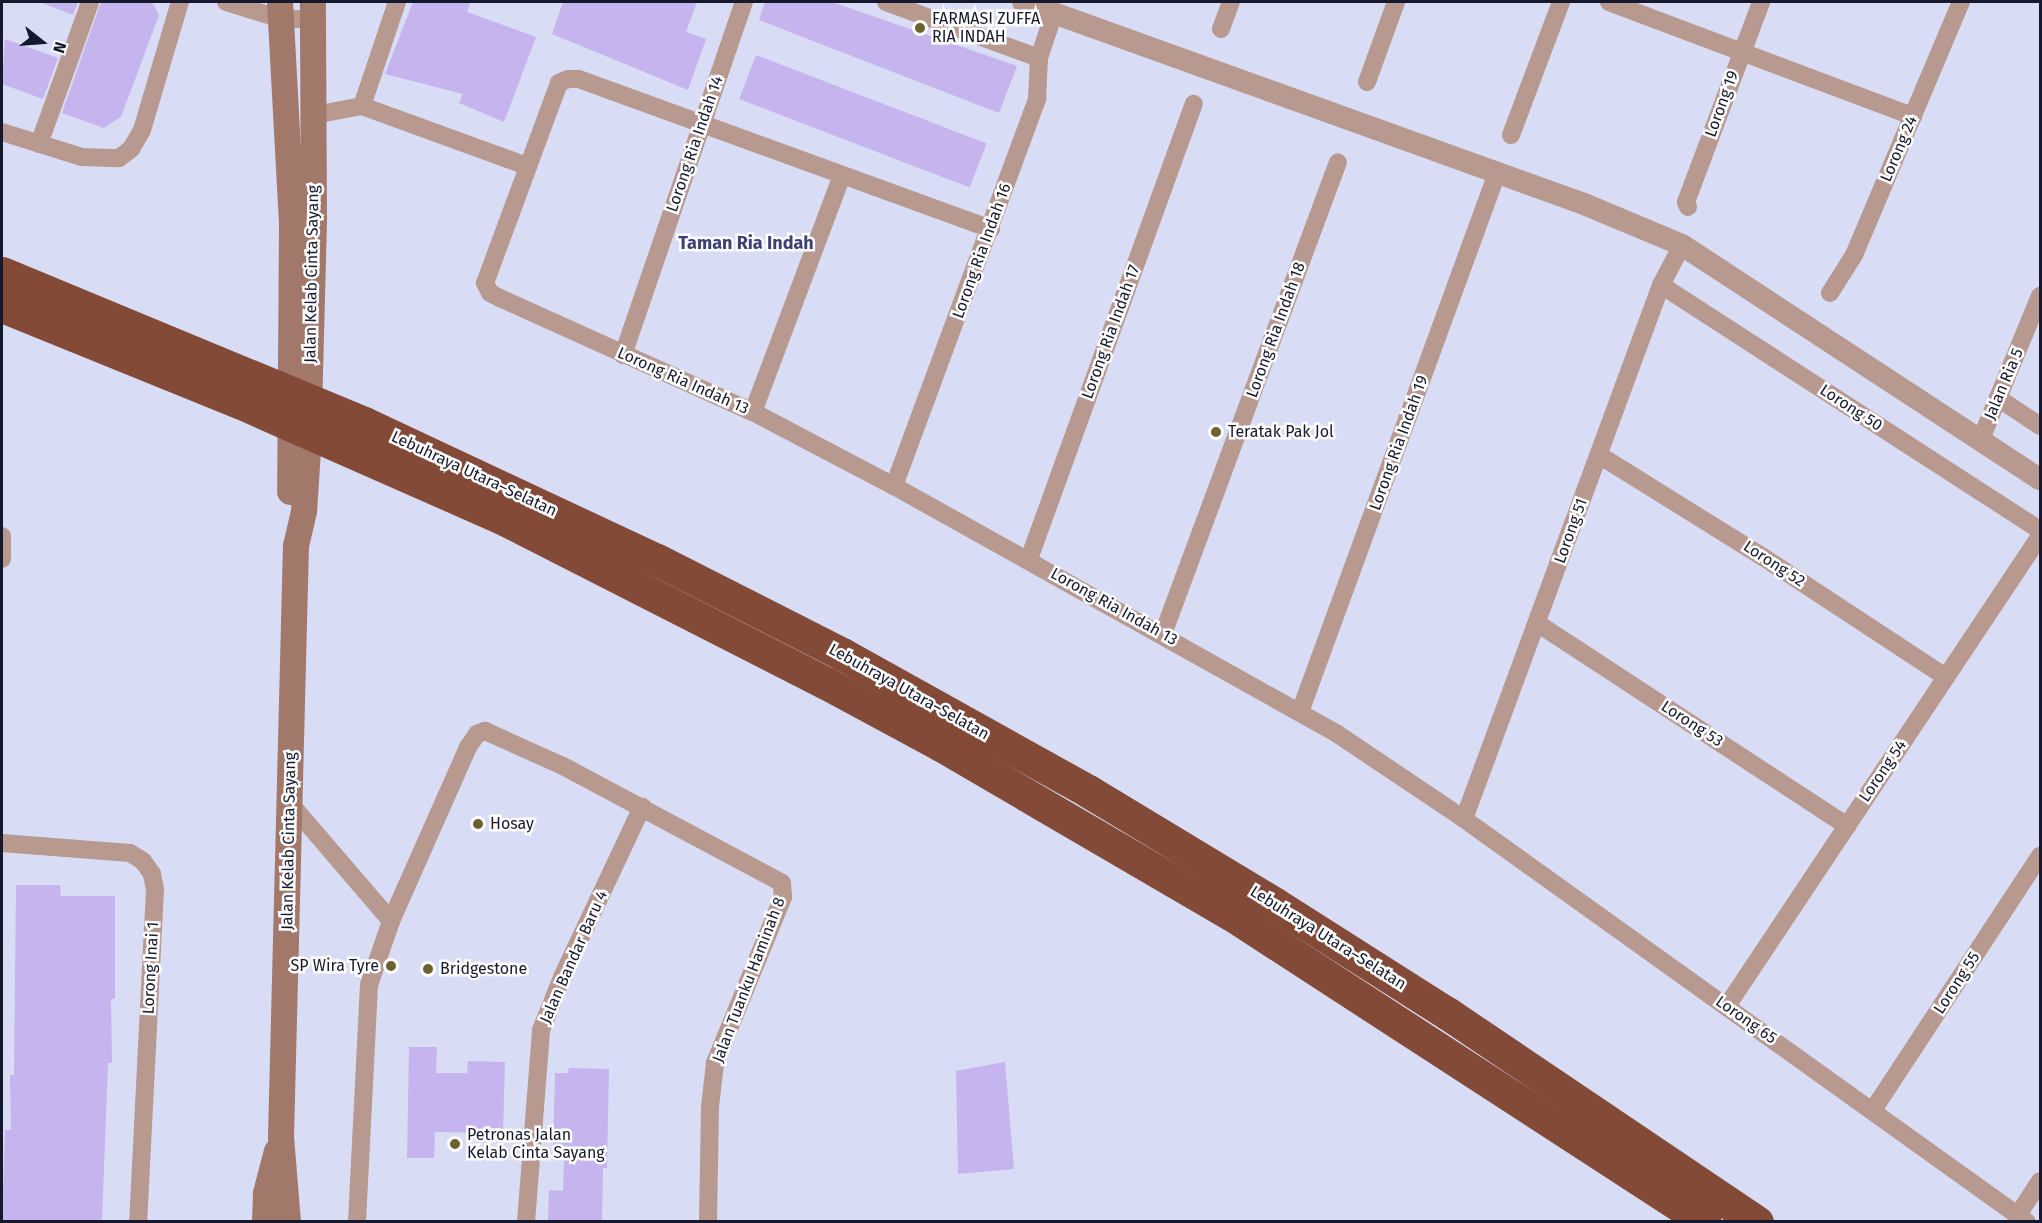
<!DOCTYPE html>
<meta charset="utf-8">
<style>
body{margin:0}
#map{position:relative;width:2042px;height:1223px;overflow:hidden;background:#d8dcf4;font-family:"Fira Sans",sans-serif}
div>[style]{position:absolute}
.building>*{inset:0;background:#c6b4ee;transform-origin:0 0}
.minor>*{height:18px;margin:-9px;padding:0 9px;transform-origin:9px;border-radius:9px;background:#b79990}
.tertiary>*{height:22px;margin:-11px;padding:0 11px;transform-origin:11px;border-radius:11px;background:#b79990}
.secondary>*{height:26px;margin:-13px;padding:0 13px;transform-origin:13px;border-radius:13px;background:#a2786a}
.motorway>*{height:33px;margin:-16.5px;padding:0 16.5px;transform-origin:16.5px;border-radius:16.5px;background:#844a38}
.dots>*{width:16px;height:16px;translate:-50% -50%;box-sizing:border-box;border:3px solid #fefefe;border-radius:50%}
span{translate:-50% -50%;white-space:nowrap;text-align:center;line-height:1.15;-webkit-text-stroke:5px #fefefe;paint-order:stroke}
.poi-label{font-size:16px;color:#16182d}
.left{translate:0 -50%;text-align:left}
.right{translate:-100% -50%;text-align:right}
.street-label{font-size:16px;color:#16182d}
.neighbourhood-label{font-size:18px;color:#3d4072;font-weight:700}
.frame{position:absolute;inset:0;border:3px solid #16182d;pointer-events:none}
.north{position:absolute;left:12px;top:12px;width:60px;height:60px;-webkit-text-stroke:4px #fefefe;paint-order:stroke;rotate:107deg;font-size:16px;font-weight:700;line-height:24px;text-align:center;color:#16182d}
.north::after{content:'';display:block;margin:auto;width:21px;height:27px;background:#16182d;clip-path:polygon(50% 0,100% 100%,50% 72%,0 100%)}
</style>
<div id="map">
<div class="building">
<i style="clip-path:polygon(40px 2px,78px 2px,73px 15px)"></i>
<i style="clip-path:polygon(101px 2px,152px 2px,159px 15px,121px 117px,104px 128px,62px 113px)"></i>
<i style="clip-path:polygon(413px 2px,470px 2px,467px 12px,536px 37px,504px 122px,459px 103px,463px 94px,385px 74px)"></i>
<i style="clip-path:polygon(563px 2px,697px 2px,686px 32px,706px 39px,688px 90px,552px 34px)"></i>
<i style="clip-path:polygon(765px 2px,832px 2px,1017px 66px,999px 113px,759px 20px)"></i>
<i style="clip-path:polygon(5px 39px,58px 58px,43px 99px,2px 84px)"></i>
<i style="left:756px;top:55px;width:247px;height:47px;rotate:21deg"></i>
<i style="clip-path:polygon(16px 885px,60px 885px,61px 896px,115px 896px,115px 999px,111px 999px,112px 1063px,108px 1063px,102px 1221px,2px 1221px,5px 1130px,11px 1130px,10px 1075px,14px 1075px)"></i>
<i style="clip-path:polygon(409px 1047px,437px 1047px,436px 1073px,467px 1073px,468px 1061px,505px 1062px,503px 1133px,435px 1132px,434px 1158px,407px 1158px)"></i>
<i style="clip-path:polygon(1005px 1062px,1014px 1169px,958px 1174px,956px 1071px)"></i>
<i style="clip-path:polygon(569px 1068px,609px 1069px,607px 1168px,603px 1168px,602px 1221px,548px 1220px,549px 1190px,563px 1191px,564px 1159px,553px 1158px,555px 1073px,568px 1073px)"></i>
</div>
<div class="minor">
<i style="left:226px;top:2px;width:58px;rotate:17.2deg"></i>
<i style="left:281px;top:19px;width:32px"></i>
<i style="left:886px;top:2px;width:163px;rotate:20.1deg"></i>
<i style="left:1609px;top:2px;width:325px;rotate:20.6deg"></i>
<i style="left:1221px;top:29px;width:29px;rotate:-70deg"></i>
<i style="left:1367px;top:82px;width:85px;rotate:-70.1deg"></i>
<i style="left:362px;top:106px;width:110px;rotate:-71.4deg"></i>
<i style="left:314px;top:115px;width:49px;rotate:-10.6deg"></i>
<i style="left:362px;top:106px;width:176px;rotate:20deg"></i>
<i style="left:2px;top:132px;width:84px;rotate:17.4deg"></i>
<i style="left:82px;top:157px;width:37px;rotate:2deg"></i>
<i style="left:119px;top:158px;width:15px;rotate:-37deg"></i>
<i style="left:131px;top:149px;width:22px;rotate:-60deg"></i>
<i style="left:142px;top:130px;width:134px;rotate:-73.5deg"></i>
<i style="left:1511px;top:135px;width:142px;rotate:-69.4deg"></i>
<i style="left:39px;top:144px;width:151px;rotate:-70.2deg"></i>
<i style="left:1688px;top:207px;width:5px;rotate:-112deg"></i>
<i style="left:1686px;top:202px;width:214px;rotate:-69.4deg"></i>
<i style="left:991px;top:229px;width:438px;rotate:-160deg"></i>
<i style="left:579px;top:79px;width:11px;rotate:180deg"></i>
<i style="left:568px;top:79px;width:10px;rotate:156deg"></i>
<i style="left:559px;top:83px;width:213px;rotate:110.3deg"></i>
<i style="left:485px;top:283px;width:11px;rotate:63deg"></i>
<i style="left:490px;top:293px;width:11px;rotate:27deg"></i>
<i style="left:500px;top:298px;width:277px;rotate:24.3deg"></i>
<i style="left:753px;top:412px;width:159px;rotate:27.7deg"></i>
<i style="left:894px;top:486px;width:506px;rotate:29.2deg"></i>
<i style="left:1336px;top:733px;width:154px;rotate:33.9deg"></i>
<i style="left:1464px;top:819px;width:692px;rotate:35.6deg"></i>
<i style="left:1661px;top:285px;width:451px;rotate:32.9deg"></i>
<i style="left:1830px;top:293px;width:45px;rotate:-57.7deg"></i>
<i style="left:1854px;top:255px;width:275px;rotate:-67.1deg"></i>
<i style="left:623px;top:355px;width:373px;rotate:-71.1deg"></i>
<i style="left:1998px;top:398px;width:50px;rotate:33.7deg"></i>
<i style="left:753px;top:412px;width:253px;rotate:-69.4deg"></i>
<i style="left:1981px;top:439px;width:155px;rotate:-67.6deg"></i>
<i style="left:1599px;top:455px;width:193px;rotate:31.9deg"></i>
<i style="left:1763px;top:557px;width:219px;rotate:33.3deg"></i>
<i style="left:894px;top:486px;width:413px;rotate:-69.7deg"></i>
<i style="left:1037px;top:99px;width:41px;rotate:-87.2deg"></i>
<i style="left:1039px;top:58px;width:47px;rotate:-71.6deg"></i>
<i style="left:2px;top:536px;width:23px;rotate:90deg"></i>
<i style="left:1029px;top:559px;width:484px;rotate:-70.1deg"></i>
<i style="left:1537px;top:623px;width:371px;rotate:33.2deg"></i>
<i style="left:1163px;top:634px;width:503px;rotate:-69.66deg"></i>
<i style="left:1300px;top:712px;width:574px;rotate:-69.92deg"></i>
<i style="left:289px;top:802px;width:157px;rotate:49.4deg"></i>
<i style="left:1464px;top:819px;width:569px;rotate:-69.75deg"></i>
<i style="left:1661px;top:285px;width:45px;rotate:-62.3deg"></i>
<i style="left:2px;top:843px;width:128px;rotate:4.5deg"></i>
<i style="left:130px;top:853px;width:15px;rotate:32deg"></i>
<i style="left:143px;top:861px;width:16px;rotate:55deg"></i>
<i style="left:152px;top:874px;width:15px;rotate:79deg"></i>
<i style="left:155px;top:889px;width:333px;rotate:92.9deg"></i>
<i style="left:1727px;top:1006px;width:565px;rotate:-56.34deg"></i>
<i style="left:1873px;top:1110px;width:304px;rotate:-56.7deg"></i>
<i style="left:2018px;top:1215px;width:40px;rotate:-57.1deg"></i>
<i style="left:357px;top:1222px;width:237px;rotate:-87.1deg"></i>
<i style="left:369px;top:985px;width:68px;rotate:-71deg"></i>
<i style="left:391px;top:921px;width:190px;rotate:-66.1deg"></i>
<i style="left:468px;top:747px;width:16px;rotate:-55deg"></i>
<i style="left:477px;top:734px;width:9px;rotate:-21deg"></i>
<i style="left:485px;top:731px;width:85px;rotate:24.2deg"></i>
<i style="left:563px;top:766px;width:248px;rotate:28.1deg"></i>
<i style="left:782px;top:883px;width:14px;rotate:86deg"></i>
<i style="left:783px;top:897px;width:179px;rotate:112.3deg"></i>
<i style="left:715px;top:1063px;width:44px;rotate:96.5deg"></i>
<i style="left:710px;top:1107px;width:115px;rotate:91deg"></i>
<i style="left:526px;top:1222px;width:193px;rotate:-85.5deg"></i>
<i style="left:541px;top:1030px;width:59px;rotate:-68.2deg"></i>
<i style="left:563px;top:975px;width:186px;rotate:-64.8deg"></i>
</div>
<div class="tertiary">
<i style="left:1023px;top:2px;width:596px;rotate:19.8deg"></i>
<i style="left:1584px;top:204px;width:106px;rotate:22.7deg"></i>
<i style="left:1682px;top:245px;width:428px;rotate:33.2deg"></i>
</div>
<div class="secondary">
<i style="left:280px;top:2px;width:225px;rotate:86.9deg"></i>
<i style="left:292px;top:227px;width:265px;rotate:90.4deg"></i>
<i style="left:265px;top:1222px;width:29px;rotate:-88deg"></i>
<i style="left:266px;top:1193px;width:43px;rotate:-75.3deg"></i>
<i style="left:288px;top:1222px;width:85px;rotate:-94.7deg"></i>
<i style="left:281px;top:1137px;width:591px;rotate:-88.55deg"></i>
<i style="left:296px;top:546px;width:35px;rotate:-77deg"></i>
<i style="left:304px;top:512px;width:62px;rotate:-86.3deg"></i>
<i style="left:308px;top:450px;width:233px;rotate:-88.5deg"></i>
<i style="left:314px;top:217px;width:215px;rotate:-90.3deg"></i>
</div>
<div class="motorway">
<i style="left:2px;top:273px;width:392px;rotate:22.5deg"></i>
<i style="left:364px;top:423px;width:323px;rotate:25.1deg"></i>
<i style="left:657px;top:560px;width:208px;rotate:26.9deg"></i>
<i style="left:842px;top:654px;width:282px;rotate:29.1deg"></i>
<i style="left:1088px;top:791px;width:218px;rotate:31.1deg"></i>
<i style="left:1275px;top:904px;width:204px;rotate:32.4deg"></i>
<i style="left:1447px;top:1013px;width:374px;rotate:34deg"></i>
<i style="left:2px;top:306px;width:256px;rotate:22.1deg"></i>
<i style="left:239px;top:402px;width:287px;rotate:23.8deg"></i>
<i style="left:502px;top:518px;width:364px;rotate:27deg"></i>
<i style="left:826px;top:683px;width:131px;rotate:28.3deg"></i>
<i style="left:941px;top:745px;width:346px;rotate:30.3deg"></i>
<i style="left:1240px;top:920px;width:554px;rotate:33deg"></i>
</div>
<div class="dots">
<i style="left:920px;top:28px;background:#6c622f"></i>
<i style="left:1216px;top:432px;background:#6c622f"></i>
<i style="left:478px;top:824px;background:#6c622f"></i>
<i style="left:391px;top:966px;background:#6c622f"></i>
<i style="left:428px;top:969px;background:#6c622f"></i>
<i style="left:455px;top:1144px;background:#6c622f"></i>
</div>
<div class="poi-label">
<span class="left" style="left:932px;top:28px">FARMASI ZUFFA<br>RIA INDAH</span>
<span class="left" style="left:1228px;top:432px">Teratak Pak Jol</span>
<span class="left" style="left:490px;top:824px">Hosay</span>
<span class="right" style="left:379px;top:966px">SP Wira Tyre</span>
<span class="left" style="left:440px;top:969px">Bridgestone</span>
<span class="left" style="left:467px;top:1144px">Petronas Jalan<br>Kelab Cinta Sayang</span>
</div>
<div class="street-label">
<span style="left:1722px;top:104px;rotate:-70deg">Lorong 19</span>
<span style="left:695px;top:144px;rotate:-71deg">Lorong Ria Indah 14</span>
<span style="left:1899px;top:149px;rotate:-67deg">Lorong 24</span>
<span style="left:982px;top:251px;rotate:-70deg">Lorong Ria Indah 16</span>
<span style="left:312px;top:274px;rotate:-89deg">Jalan Kelab Cinta Sayang</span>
<span style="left:1276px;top:330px;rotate:-70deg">Lorong Ria Indah 18</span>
<span style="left:1111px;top:332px;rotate:-70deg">Lorong Ria Indah 17</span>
<span style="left:683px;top:381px;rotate:24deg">Lorong Ria Indah 13</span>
<span style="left:2004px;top:384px;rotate:-67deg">Jalan Ria 5</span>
<span style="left:1851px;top:408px;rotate:33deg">Lorong 50</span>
<span style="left:1399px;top:443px;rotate:-70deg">Lorong Ria Indah 19</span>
<span style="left:474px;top:474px;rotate:25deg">Lebuhraya Utara–Selatan</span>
<span style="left:1571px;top:531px;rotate:-70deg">Lorong 51</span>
<span style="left:1774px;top:564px;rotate:33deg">Lorong 52</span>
<span style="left:1114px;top:607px;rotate:29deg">Lorong Ria Indah 13</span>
<span style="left:909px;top:692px;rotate:29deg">Lebuhraya Utara–Selatan</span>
<span style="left:1692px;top:724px;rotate:33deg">Lorong 53</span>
<span style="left:1883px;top:771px;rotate:-56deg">Lorong 54</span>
<span style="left:289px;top:841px;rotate:-89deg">Jalan Kelab Cinta Sayang</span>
<span style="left:1328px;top:938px;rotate:32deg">Lebuhraya Utara–Selatan</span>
<span style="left:574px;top:957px;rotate:-66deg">Jalan Bandar Baru 4</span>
<span style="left:151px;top:968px;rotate:-87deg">Lorong Inai 1</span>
<span style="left:749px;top:980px;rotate:-69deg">Jalan Tuanku Haminah 8</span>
<span style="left:1957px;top:983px;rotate:-57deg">Lorong 55</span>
<span style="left:1746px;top:1020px;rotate:35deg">Lorong 65</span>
</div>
<div class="neighbourhood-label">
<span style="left:746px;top:243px">Taman Ria Indah</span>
</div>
<div class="frame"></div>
<div class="north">N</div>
</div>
